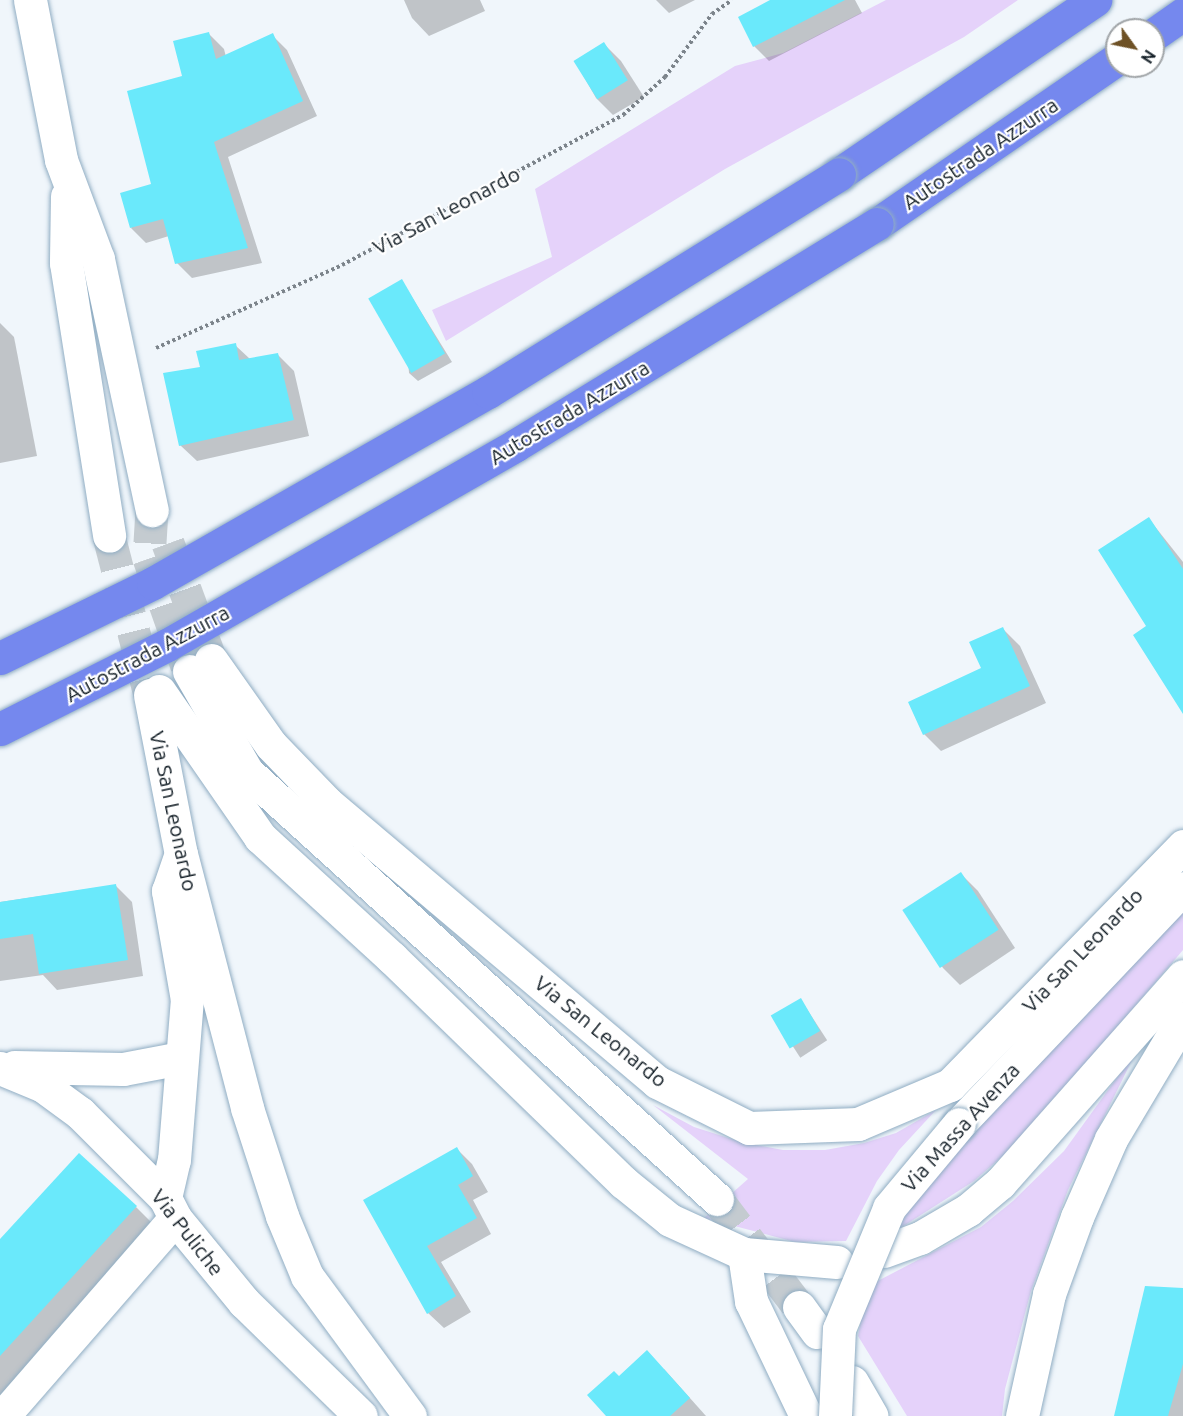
<!DOCTYPE html>
<style>
body{margin:0}
#map{position:relative;width:1183px;height:1416px;overflow:hidden;background:#f0f6fb;font-family:Ubuntu,sans-serif}
div>[style]{position:absolute}
.green>*{inset:0;background:#e5d2fa}
.shadow>*{inset:0;background:#0003;transform-origin:0 0}
.building>*{inset:0;background:#6ae9fb;transform-origin:0 0}
.secondary-tunnel>*{height:33px;margin-top:-16.5px;transform-origin:0;background:repeating-linear-gradient(90deg,#c4cbd0 0 33px,transparent 0 49px)}
.path>*{height:4px;margin-top:-2px;transform-origin:0;background:repeating-linear-gradient(90deg,#7c848b 0 3px,transparent 0 6px)}
.roads{filter:drop-shadow(0 0 2px #90adc3) drop-shadow(0 0 2px #90adc3)}
.minor>*{height:33px;margin:-16.5px;padding:0 16.5px;transform-origin:16.5px;border-radius:16.5px;background:#fff}
.secondary>*{height:33px;margin:-16.5px;padding:0 16.5px;transform-origin:16.5px;border-radius:16.5px;background:#fff}
.motorway>*{height:33px;margin:-16.5px;padding:0 16.5px;transform-origin:16.5px;border-radius:16.5px;background:#7588ee}
.bridges{filter:drop-shadow(0 0 2px #90adc3) drop-shadow(0 0 2px #90adc3)}
.secondary-bridge>*{height:33px;margin:-16.5px;padding:0 16.5px;transform-origin:16.5px;border-radius:16.5px;background:#fff}
.motorway-bridge>*{height:33px;margin:-16.5px;padding:0 16.5px;transform-origin:16.5px;border-radius:16.5px;background:#7588ee}
span{translate:-50% -50%;white-space:nowrap;text-align:center;line-height:1.15;-webkit-text-stroke:4.5px #fff;paint-order:stroke}
.street-label{font-size:21px;color:#131e26}
.north{position:absolute;left:1105px;top:18px;width:60px;height:60px;box-sizing:border-box;background:#fff;border:2px solid #a1a5a8;border-radius:50%;rotate:123deg;font-size:16px;font-weight:700;line-height:24px;text-align:center;color:#131e26}
.north::after{content:'';display:block;margin:auto;width:21px;height:27px;background:#6e5125;clip-path:polygon(50% 0,100% 100%,50% 72%,0 100%)}
</style>
<div id="map">
<div class="green">
<i style="clip-path:polygon(886px 0,1018px 0,964px 37px,725px 169px,446px 341px,432px 310px,552px 257px,535px 189px,735px 66px,783px 53px)"></i>
<i style="clip-path:polygon(1183px 907px,1183px 950px,1065px 1088px,1013px 1147px,974px 1181px,899px 1229px,914px 1196px,939px 1166px)"></i>
<i style="clip-path:polygon(1137px 1050px,1068px 1190px,1031px 1291px,1005px 1389px,1002px 1416px,907px 1416px,858px 1336px,864px 1304px,872px 1284px,981px 1227px,1013px 1201px,1064px 1151px)"></i>
<i style="clip-path:polygon(653px 1105px,694px 1127px,741px 1142px,783px 1150px,825px 1150px,864px 1143px,896px 1133px,936px 1110px,899px 1150px,877px 1181px,846px 1241px,795px 1242px,704px 1218px,748px 1179px)"></i>
</div>
<div class="shadow">
<i style="clip-path:polygon(404px 0,480px 0,485px 11px,429px 36px,412px 18px)"></i>
<i style="clip-path:polygon(656px 0,695px 0,669px 13px)"></i>
<i style="clip-path:polygon(774px 0,855px 0,862px 13px,769px 61px,754px 46px)"></i>
<i style="clip-path:polygon(208px 33px,224px 49px,226px 57px,272px 35px,287px 50px,317px 116px,228px 157px,262px 263px,192px 278px,177px 263px,169px 236px,146px 243px,131px 228px,153px 185px,184px 77px)"></i>
<i style="clip-path:polygon(604px 44px,621px 61px,644px 97px,613px 115px,596px 98px,575px 61px)"></i>
<i style="clip-path:polygon(402px 281px,452px 362px,418px 381px,409px 373px)"></i>
<i style="clip-path:polygon(0 323px,14px 337px,37px 456px,0 463px)"></i>
<i style="clip-path:polygon(235px 345px,250px 359px,277px 354px,294px 371px,309px 436px,197px 461px,180px 445px,201px 368px)"></i>
<i style="clip-path:polygon(1149px 519px,1183px 562px,1183px 705px,1148px 627px)"></i>
<i style="clip-path:polygon(1003px 629px,1020px 646px,1046px 703px,941px 751px,924px 734px,983px 669px)"></i>
<i style="clip-path:polygon(961px 874px,978px 891px,1015px 948px,960px 985px,943px 968px,905px 912px)"></i>
<i style="clip-path:polygon(115px 885px,132px 902px,143px 976px,57px 990px,43px 975px,0 981px,0 902px)"></i>
<i style="left:801px;top:1000px;width:48px;height:32px;rotate:57deg"></i>
<i style="clip-path:polygon(457px 1149px,472px 1164px,488px 1192px,473px 1200px,491px 1234px,441px 1262px,471px 1312px,444px 1328px,428px 1313px,365px 1200px)"></i>
<i style="clip-path:polygon(136px 1207px,167px 1238px,0 1416px,0 1241px)"></i>
<i style="clip-path:polygon(1183px 1290px,1183px 1416px,1117px 1416px)"></i>
<i style="clip-path:polygon(664px 1369px,706px 1416px,608px 1416px,619px 1378px)"></i>
</div>
<div class="building">
<i style="clip-path:polygon(770px 0,845px 0,753px 47px,738px 17px)"></i>
<i style="clip-path:polygon(209px 32px,216px 59px,273px 33px,303px 101px,214px 142px,248px 248px,175px 264px,163px 219px,130px 228px,120px 193px,151px 184px,127px 91px,182px 76px,173px 41px)"></i>
<i style="left:604px;top:42px;width:45px;height:36px;rotate:58deg"></i>
<i style="left:402px;top:279px;width:86px;height:39px;rotate:60deg"></i>
<i style="clip-path:polygon(236px 343px,239px 360px,278px 353px,294px 420px,179px 446px,163px 373px,200px 367px,196px 351px)"></i>
<i style="clip-path:polygon(1149px 517px,1183px 569px,1183px 714px,1133px 635px,1146px 626px,1098px 550px)"></i>
<i style="clip-path:polygon(1003px 627px,1030px 686px,923px 735px,908px 702px,981px 668px,969px 642px)"></i>
<i style="left:961px;top:872px;width:69px;height:70px;rotate:57deg"></i>
<i style="clip-path:polygon(116px 884px,128px 960px,39px 974px,33px 934px,0 939px,0 902px)"></i>
<i style="left:801px;top:998px;width:38px;height:35px;rotate:60deg"></i>
<i style="clip-path:polygon(457px 1147px,473px 1176px,458px 1185px,477px 1218px,427px 1246px,456px 1296px,427px 1314px,363px 1200px)"></i>
<i style="clip-path:polygon(79px 1153px,137px 1206px,0 1356px,0 1239px)"></i>
<i style="clip-path:polygon(1145px 1286px,1183px 1288px,1183px 1364px,1168px 1416px,1114px 1416px)"></i>
<i style="clip-path:polygon(647px 1350px,690px 1398px,670px 1416px,606px 1416px,587px 1395px,614px 1371px,619px 1376px)"></i>
</div>
<div class="secondary-tunnel">
<i style="left:152px;top:510px;width:48px;rotate:93.6deg"></i>
<i style="left:149px;top:558px;width:114px;rotate:70.6deg"></i>
<i style="left:109px;top:536px;width:164px;rotate:75.5deg"></i>
<i style="left:168px;top:543px;width:125px;rotate:69.8deg"></i>
<i style="left:717px;top:1199px;width:136px;rotate:52.8deg"></i>
</div>
<div class="path">
<i style="left:156px;top:348px;width:204px;rotate:-24deg"></i>
<i style="left:342px;top:265px;width:319px;rotate:-28.1deg"></i>
<i style="left:623px;top:115px;width:57px;rotate:-42.1deg"></i>
<i style="left:665px;top:77px;width:79px;rotate:-53.3deg"></i>
<i style="left:712px;top:14px;width:24px;rotate:-35deg"></i>
</div>
<div class="roads">
<div class="minor">
<i style="left:14px;top:1067px;width:109px;rotate:1.1deg"></i>
<i style="left:123px;top:1069px;width:59px;rotate:-10.7deg"></i>
<i style="left:0;top:1068px;width:47px;rotate:22.7deg"></i>
<i style="left:43px;top:1086px;width:46px;rotate:36.1deg"></i>
<i style="left:80px;top:1113px;width:120px;rotate:45deg"></i>
<i style="left:165px;top:1198px;width:22px;rotate:63deg"></i>
<i style="left:175px;top:1218px;width:109px;rotate:50.6deg"></i>
<i style="left:244px;top:1302px;width:163px;rotate:44.3deg"></i>
<i style="left:165px;top:1198px;width:39px;rotate:-77deg"></i>
<i style="left:174px;top:1160px;width:161px;rotate:-85.4deg"></i>
<i style="left:187px;top:1000px;width:111px;rotate:-99.9deg"></i>
<i style="left:168px;top:891px;width:39px;rotate:-71deg"></i>
<i style="left:744px;top:1254px;width:48px;rotate:81.5deg"></i>
<i style="left:751px;top:1301px;width:127px;rotate:64.4deg"></i>
<i style="left:3px;top:1416px;width:262px;rotate:-49deg"></i>
</div>
<div class="secondary">
<i style="left:30px;top:0;width:163px;rotate:79deg"></i>
<i style="left:61px;top:160px;width:106px;rotate:69.5deg"></i>
<i style="left:98px;top:259px;width:257px;rotate:77.9deg"></i>
<i style="left:67px;top:196px;width:67px;rotate:90.9deg"></i>
<i style="left:66px;top:263px;width:276px;rotate:81deg"></i>
<i style="left:211px;top:660px;width:104px;rotate:54.8deg"></i>
<i style="left:271px;top:745px;width:81px;rotate:46deg"></i>
<i style="left:327px;top:803px;width:432px;rotate:40.2deg"></i>
<i style="left:657px;top:1082px;width:103px;rotate:26.6deg"></i>
<i style="left:749px;top:1128px;width:109px;rotate:-2.1deg"></i>
<i style="left:858px;top:1124px;width:100px;rotate:-23deg"></i>
<i style="left:950px;top:1085px;width:334px;rotate:-45.7deg"></i>
<i style="left:189px;top:671px;width:116px;rotate:60.1deg"></i>
<i style="left:247px;top:772px;width:635px;rotate:42.26deg"></i>
<i style="left:159px;top:691px;width:178px;rotate:55.3deg"></i>
<i style="left:260px;top:837px;width:179px;rotate:42.5deg"></i>
<i style="left:392px;top:958px;width:322px;rotate:44.1deg"></i>
<i style="left:623px;top:1182px;width:60px;rotate:39deg"></i>
<i style="left:670px;top:1220px;width:81px;rotate:24.7deg"></i>
<i style="left:744px;top:1254px;width:93px;rotate:4.9deg"></i>
<i style="left:150px;top:695px;width:162px;rotate:79deg"></i>
<i style="left:181px;top:854px;width:262px;rotate:75.4deg"></i>
<i style="left:247px;top:1108px;width:114px;rotate:72deg"></i>
<i style="left:282px;top:1216px;width:65px;rotate:67.4deg"></i>
<i style="left:307px;top:1276px;width:174px;rotate:53.7deg"></i>
<i style="left:959px;top:1124px;width:325px;rotate:-46.5deg"></i>
<i style="left:884px;top:1251px;width:38px;rotate:-20deg"></i>
<i style="left:920px;top:1238px;width:56px;rotate:-30.3deg"></i>
<i style="left:968px;top:1210px;width:42px;rotate:-40.2deg"></i>
<i style="left:1000px;top:1183px;width:276px;rotate:-48.5deg"></i>
<i style="left:799px;top:1307px;width:31px;rotate:54deg"></i>
<i style="left:852px;top:1382px;width:39px;rotate:60deg"></i>
<i style="left:1022px;top:1416px;width:125px;rotate:-77.5deg"></i>
<i style="left:1049px;top:1294px;width:82px;rotate:-70deg"></i>
<i style="left:1077px;top:1217px;width:85px;rotate:-66.4deg"></i>
<i style="left:1111px;top:1139px;width:141px;rotate:-59.2deg"></i>
</div>
<div class="motorway">
<i style="left:1153px;top:35px;width:37px;rotate:-35deg"></i>
<i style="left:839px;top:174px;width:310px;rotate:-34.2deg"></i>
<i style="left:877px;top:224px;width:291px;rotate:-34.5deg"></i>
</div>
</div>
<div class="bridges">
<div class="secondary-bridge">
<i style="left:835px;top:1416px;width:87px;rotate:-87.4deg"></i>
<i style="left:839px;top:1329px;width:131px;rotate:-67.5deg"></i>
<i style="left:889px;top:1208px;width:109px;rotate:-50.2deg"></i>
</div>
<div class="motorway-bridge">
<i style="left:0;top:658px;width:170px;rotate:-26.1deg"></i>
<i style="left:153px;top:583px;width:386px;rotate:-29.7deg"></i>
<i style="left:488px;top:392px;width:413px;rotate:-31.8deg"></i>
<i style="left:0;top:729px;width:187px;rotate:-26.7deg"></i>
<i style="left:167px;top:645px;width:402px;rotate:-29.8deg"></i>
<i style="left:516px;top:445px;width:423px;rotate:-31.5deg"></i>
</div>
</div>
<div class="street-label">
<span style="left:980px;top:153px;rotate:-34deg">Autostrada Azzurra</span>
<span style="left:446px;top:210px;rotate:-28deg">Via San Leonardo</span>
<span style="left:569px;top:412px;rotate:-31deg">Autostrada Azzurra</span>
<span style="left:147px;top:653px;rotate:-28deg">Autostrada Azzurra</span>
<span style="left:174px;top:811px;rotate:78deg">Via San Leonardo</span>
<span style="left:1082px;top:950px;rotate:-46deg">Via San Leonardo</span>
<span style="left:601px;top:1031px;rotate:39deg">Via San Leonardo</span>
<span style="left:960px;top:1127px;rotate:-48deg">Via Massa Avenza</span>
<span style="left:188px;top:1232px;rotate:52deg">Via Puliche</span>
</div>
<div class="north">N</div>
</div>
